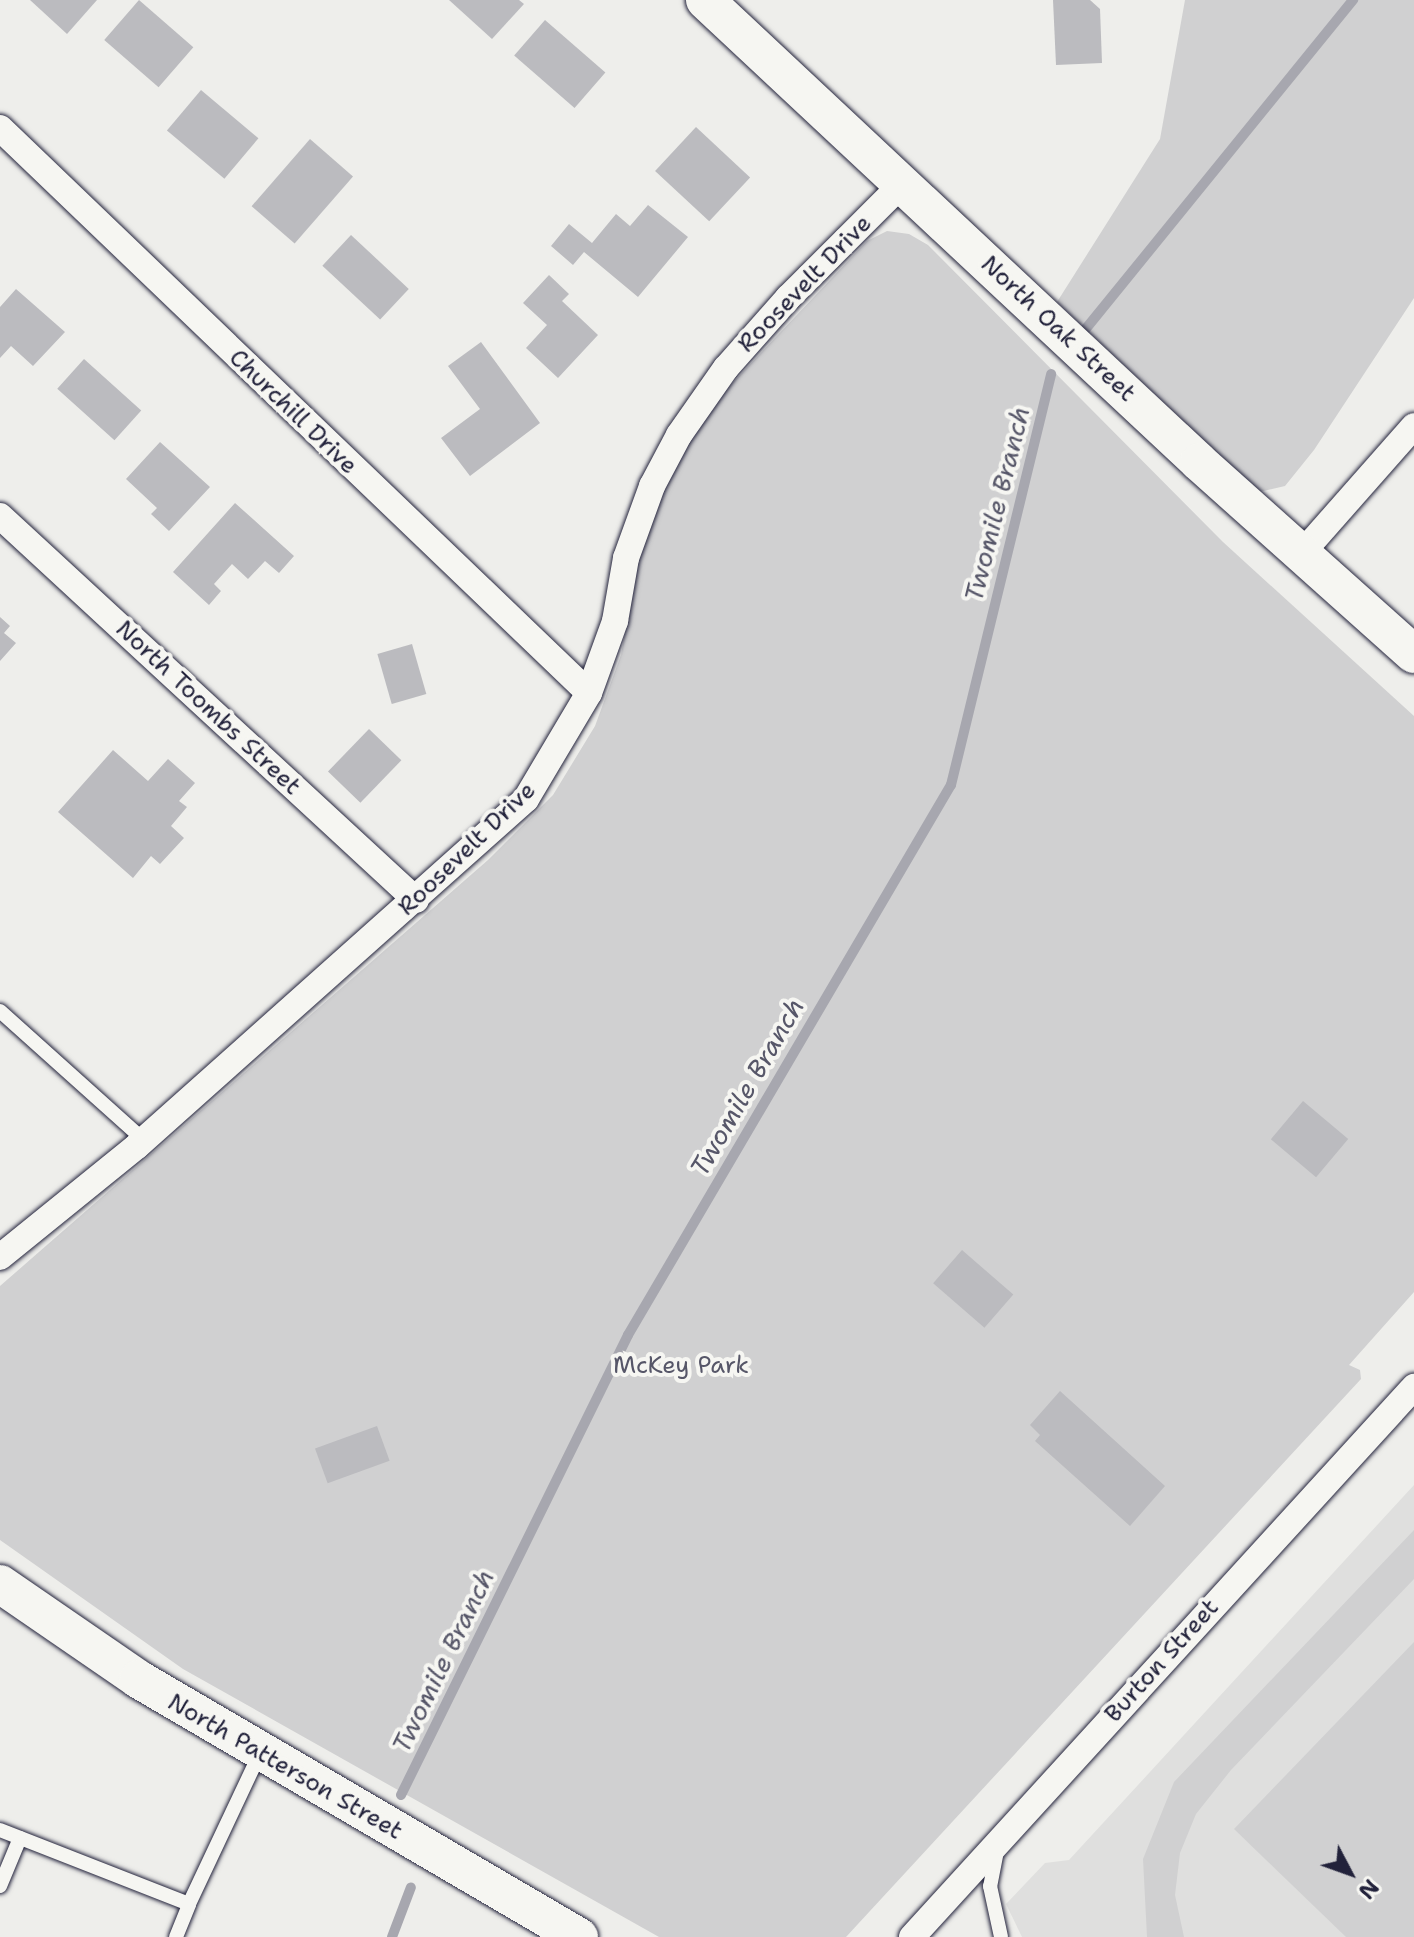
<!DOCTYPE html>
<style>
body{margin:0}
#map{position:relative;width:1414px;height:1937px;overflow:hidden;background:#eeeeeb;font-family:"Shantell Sans",sans-serif}
div>[style]{position:absolute}
.built>*{inset:0;background:#dfdfde}
.green>*{inset:0;background:#d0d0d1}
.stream>*{height:10px;margin:-5px;padding:0 5px;transform-origin:5px;border-radius:5px;background:#a7a7af}
.building>*{inset:0;background:#bbbbbf;transform-origin:0 0}
.roads{filter:drop-shadow(0 0 2px #22223b) drop-shadow(0 0 2px #22223b)}
.lane>*{height:14px;margin:-7px;padding:0 7px;transform-origin:7px;border-radius:7px;background:#f6f6f2}
.street>*{height:26px;margin:-13px;padding:0 13px;transform-origin:13px;border-radius:13px;background:#f6f6f2}
.secondary>*{height:38px;margin:-19px;padding:0 19px;transform-origin:19px;border-radius:19px;background:#f6f6f2}
span{translate:-50% -50%;white-space:nowrap;text-align:center;line-height:1.15;-webkit-text-stroke:8px #f6f6f2;paint-order:stroke}
.street-label{font-size:24px;color:#22223b}
.park-label{font-size:24px;color:#565668}
.water-label{font-size:26px;color:#575769;font-style:italic}
.north{position:absolute;left:1310px;top:1833px;width:80px;height:80px;-webkit-text-stroke:6px #f6f6f2;paint-order:stroke;rotate:131deg;font-size:22px;font-weight:700;line-height:32px;text-align:center;color:#22223b}
.north::after{content:'';display:block;margin:auto;width:28px;height:36px;background:#22223b;clip-path:polygon(50% 0,100% 100%,50% 72%,0 100%)}
</style>
<div id="map">
<div class="built">
<i style="clip-path:polygon(1414px 1485px,1414px 1937px,1022px 1937px,1006px 1904px,1045px 1863px,1069px 1860px)"></i>
</div>
<div class="green">
<i style="clip-path:polygon(1185px 0,1414px 0,1414px 298px,1314px 450px,1285px 486px,1259px 492px,1057px 302px,1160px 139px)"></i>
<i style="clip-path:polygon(887px 231px,909px 234px,928px 245px,1223px 542px,1414px 716px,1414px 1292px,1349px 1365px,1360px 1370px,1361px 1379px,846px 1937px,659px 1937px,183px 1669px,0 1540px,0 1286px,488px 860px,553px 795px,595px 726px,621px 655px,640px 548px,679px 454px,724px 392px,867px 241px)"></i>
<i style="clip-path:polygon(1414px 1530px,1414px 1579px,1231px 1770px,1196px 1814px,1180px 1853px,1175px 1895px,1184px 1937px,1147px 1937px,1143px 1859px,1174px 1782px)"></i>
<i style="clip-path:polygon(1414px 1642px,1414px 1937px,1346px 1937px,1234px 1829px)"></i>
</div>
<div class="stream">
<i style="left:1084px;top:331px;width:427px;rotate:-50.9deg"></i>
<i style="left:401px;top:1795px;width:513px;rotate:-63.73deg"></i>
<i style="left:628px;top:1335px;width:638px;rotate:-59.58deg"></i>
<i style="left:951px;top:785px;width:423px;rotate:-76.3deg"></i>
<i style="left:392px;top:1937px;width:53px;rotate:-69.2deg"></i>
</div>
<div class="building">
<i style="clip-path:polygon(30px 0,97px 0,67px 34px)"></i>
<i style="left:139px;top:0;width:72px;height:53px;rotate:41deg"></i>
<i style="clip-path:polygon(449px 0,519px 0,524px 4px,492px 39px)"></i>
<i style="clip-path:polygon(1053px 0,1090px 0,1100px 9px,1102px 63px,1056px 65px)"></i>
<i style="left:545px;top:20px;width:80px;height:47px;rotate:41deg"></i>
<i style="left:201px;top:90px;width:75px;height:53px;rotate:40deg"></i>
<i style="left:696px;top:127px;width:74px;height:60px;rotate:43deg"></i>
<i style="left:310px;top:139px;width:57px;height:89px;rotate:41deg"></i>
<i style="clip-path:polygon(648px 205px,688px 237px,638px 297px,584px 252px,573px 265px,551px 246px,569px 224px,592px 243px,616px 214px,630px 226px)"></i>
<i style="left:351px;top:235px;width:79px;height:42px;rotate:43deg"></i>
<i style="clip-path:polygon(549px 275px,569px 294px,562px 301px,598px 335px,558px 378px,526px 348px,547px 325px,523px 303px)"></i>
<i style="clip-path:polygon(16px 289px,65px 332px,33px 366px,11px 346px,0 358px,0 307px)"></i>
<i style="clip-path:polygon(481px 342px,540px 423px,470px 476px,441px 438px,480px 409px,448px 366px)"></i>
<i style="left:84px;top:359px;width:77px;height:40px;rotate:42deg"></i>
<i style="clip-path:polygon(160px 442px,210px 487px,169px 531px,151px 514px,157px 508px,126px 479px)"></i>
<i style="clip-path:polygon(235px 503px,294px 556px,279px 573px,265px 561px,248px 579px,232px 564px,214px 584px,221px 591px,209px 605px,173px 572px)"></i>
<i style="clip-path:polygon(0 617px,10px 626px,4px 633px,16px 643px,0 661px)"></i>
<i style="left:412px;top:644px;width:52px;height:36px;rotate:74deg"></i>
<i style="left:369px;top:729px;width:45px;height:59px;rotate:44deg"></i>
<i style="clip-path:polygon(113px 750px,148px 781px,168px 759px,195px 783px,179px 801px,187px 807px,171px 826px,184px 838px,160px 864px,151px 856px,133px 878px,58px 812px)"></i>
<i style="left:1303px;top:1101px;width:59px;height:50px;rotate:40deg"></i>
<i style="left:962px;top:1250px;width:68px;height:44px;rotate:41deg"></i>
<i style="clip-path:polygon(1060px 1391px,1165px 1486px,1130px 1526px,1035px 1441px,1040px 1435px,1030px 1425px)"></i>
<i style="left:377px;top:1426px;width:37px;height:66px;rotate:70deg"></i>
</div>
<div class="roads">
<div class="lane">
<i style="left:0;top:1011px;width:193px;rotate:41.9deg"></i>
<i style="left:0;top:1830px;width:203px;rotate:21.4deg"></i>
<i style="left:189px;top:1904px;width:167px;rotate:-64.8deg"></i>
<i style="left:997px;top:1851px;width:36px;rotate:101deg"></i>
<i style="left:990px;top:1886px;width:52px;rotate:77.8deg"></i>
<i style="left:0;top:1886px;width:52px;rotate:-67.4deg"></i>
<i style="left:176px;top:1937px;width:35px;rotate:-68deg"></i>
</div>
<div class="street">
<i style="left:0;top:128px;width:816px;rotate:43.81deg"></i>
<i style="left:0;top:516px;width:566px;rotate:42.71deg"></i>
<i style="left:1302px;top:553px;width:169px;rotate:-48.6deg"></i>
<i style="left:0;top:1257px;width:176px;rotate:-39deg"></i>
<i style="left:137px;top:1146px;width:521px;rotate:-41.73deg"></i>
<i style="left:526px;top:799px;width:123px;rotate:-59.3deg"></i>
<i style="left:589px;top:693px;width:77px;rotate:-70.1deg"></i>
<i style="left:615px;top:621px;width:64px;rotate:-80.1deg"></i>
<i style="left:626px;top:558px;width:77px;rotate:-70.1deg"></i>
<i style="left:652px;top:486px;width:58px;rotate:-62.1deg"></i>
<i style="left:679px;top:435px;width:82px;rotate:-55deg"></i>
<i style="left:726px;top:368px;width:94px;rotate:-48.5deg"></i>
<i style="left:788px;top:298px;width:163px;rotate:-45deg"></i>
<i style="left:912px;top:1937px;width:745px;rotate:-47.61deg"></i>
</div>
<div class="secondary">
<i style="left:705px;top:0;width:676px;rotate:43.08deg"></i>
<i style="left:1199px;top:462px;width:288px;rotate:41.8deg"></i>
<i style="left:0;top:1584px;width:168px;rotate:34.5deg"></i>
<i style="left:138px;top:1679px;width:511px;rotate:30.33deg"></i>
</div>
</div>
<div class="street-label">
<span style="left:805px;top:284px;rotate:-46deg">Roosevelt Drive</span>
<span style="left:1058px;top:329px;rotate:43deg">North Oak Street</span>
<span style="left:293px;top:412px;rotate:44deg">Churchill Drive</span>
<span style="left:208px;top:708px;rotate:43deg">North Toombs Street</span>
<span style="left:467px;top:849px;rotate:-44deg">Roosevelt Drive</span>
<span style="left:1162px;top:1661px;rotate:-48deg">Burton Street</span>
<span style="left:285px;top:1767px;rotate:30deg">North Patterson Street</span>
</div>
<div class="park-label">
<span style="left:681px;top:1366px">McKey Park</span>
</div>
<div class="water-label">
<span style="left:997px;top:504px;rotate:-76deg">Twomile Branch</span>
<span style="left:747px;top:1087px;rotate:-60deg">Twomile Branch</span>
<span style="left:443px;top:1661px;rotate:-64deg">Twomile Branch</span>
</div>
<div class="north">N</div>
</div>
